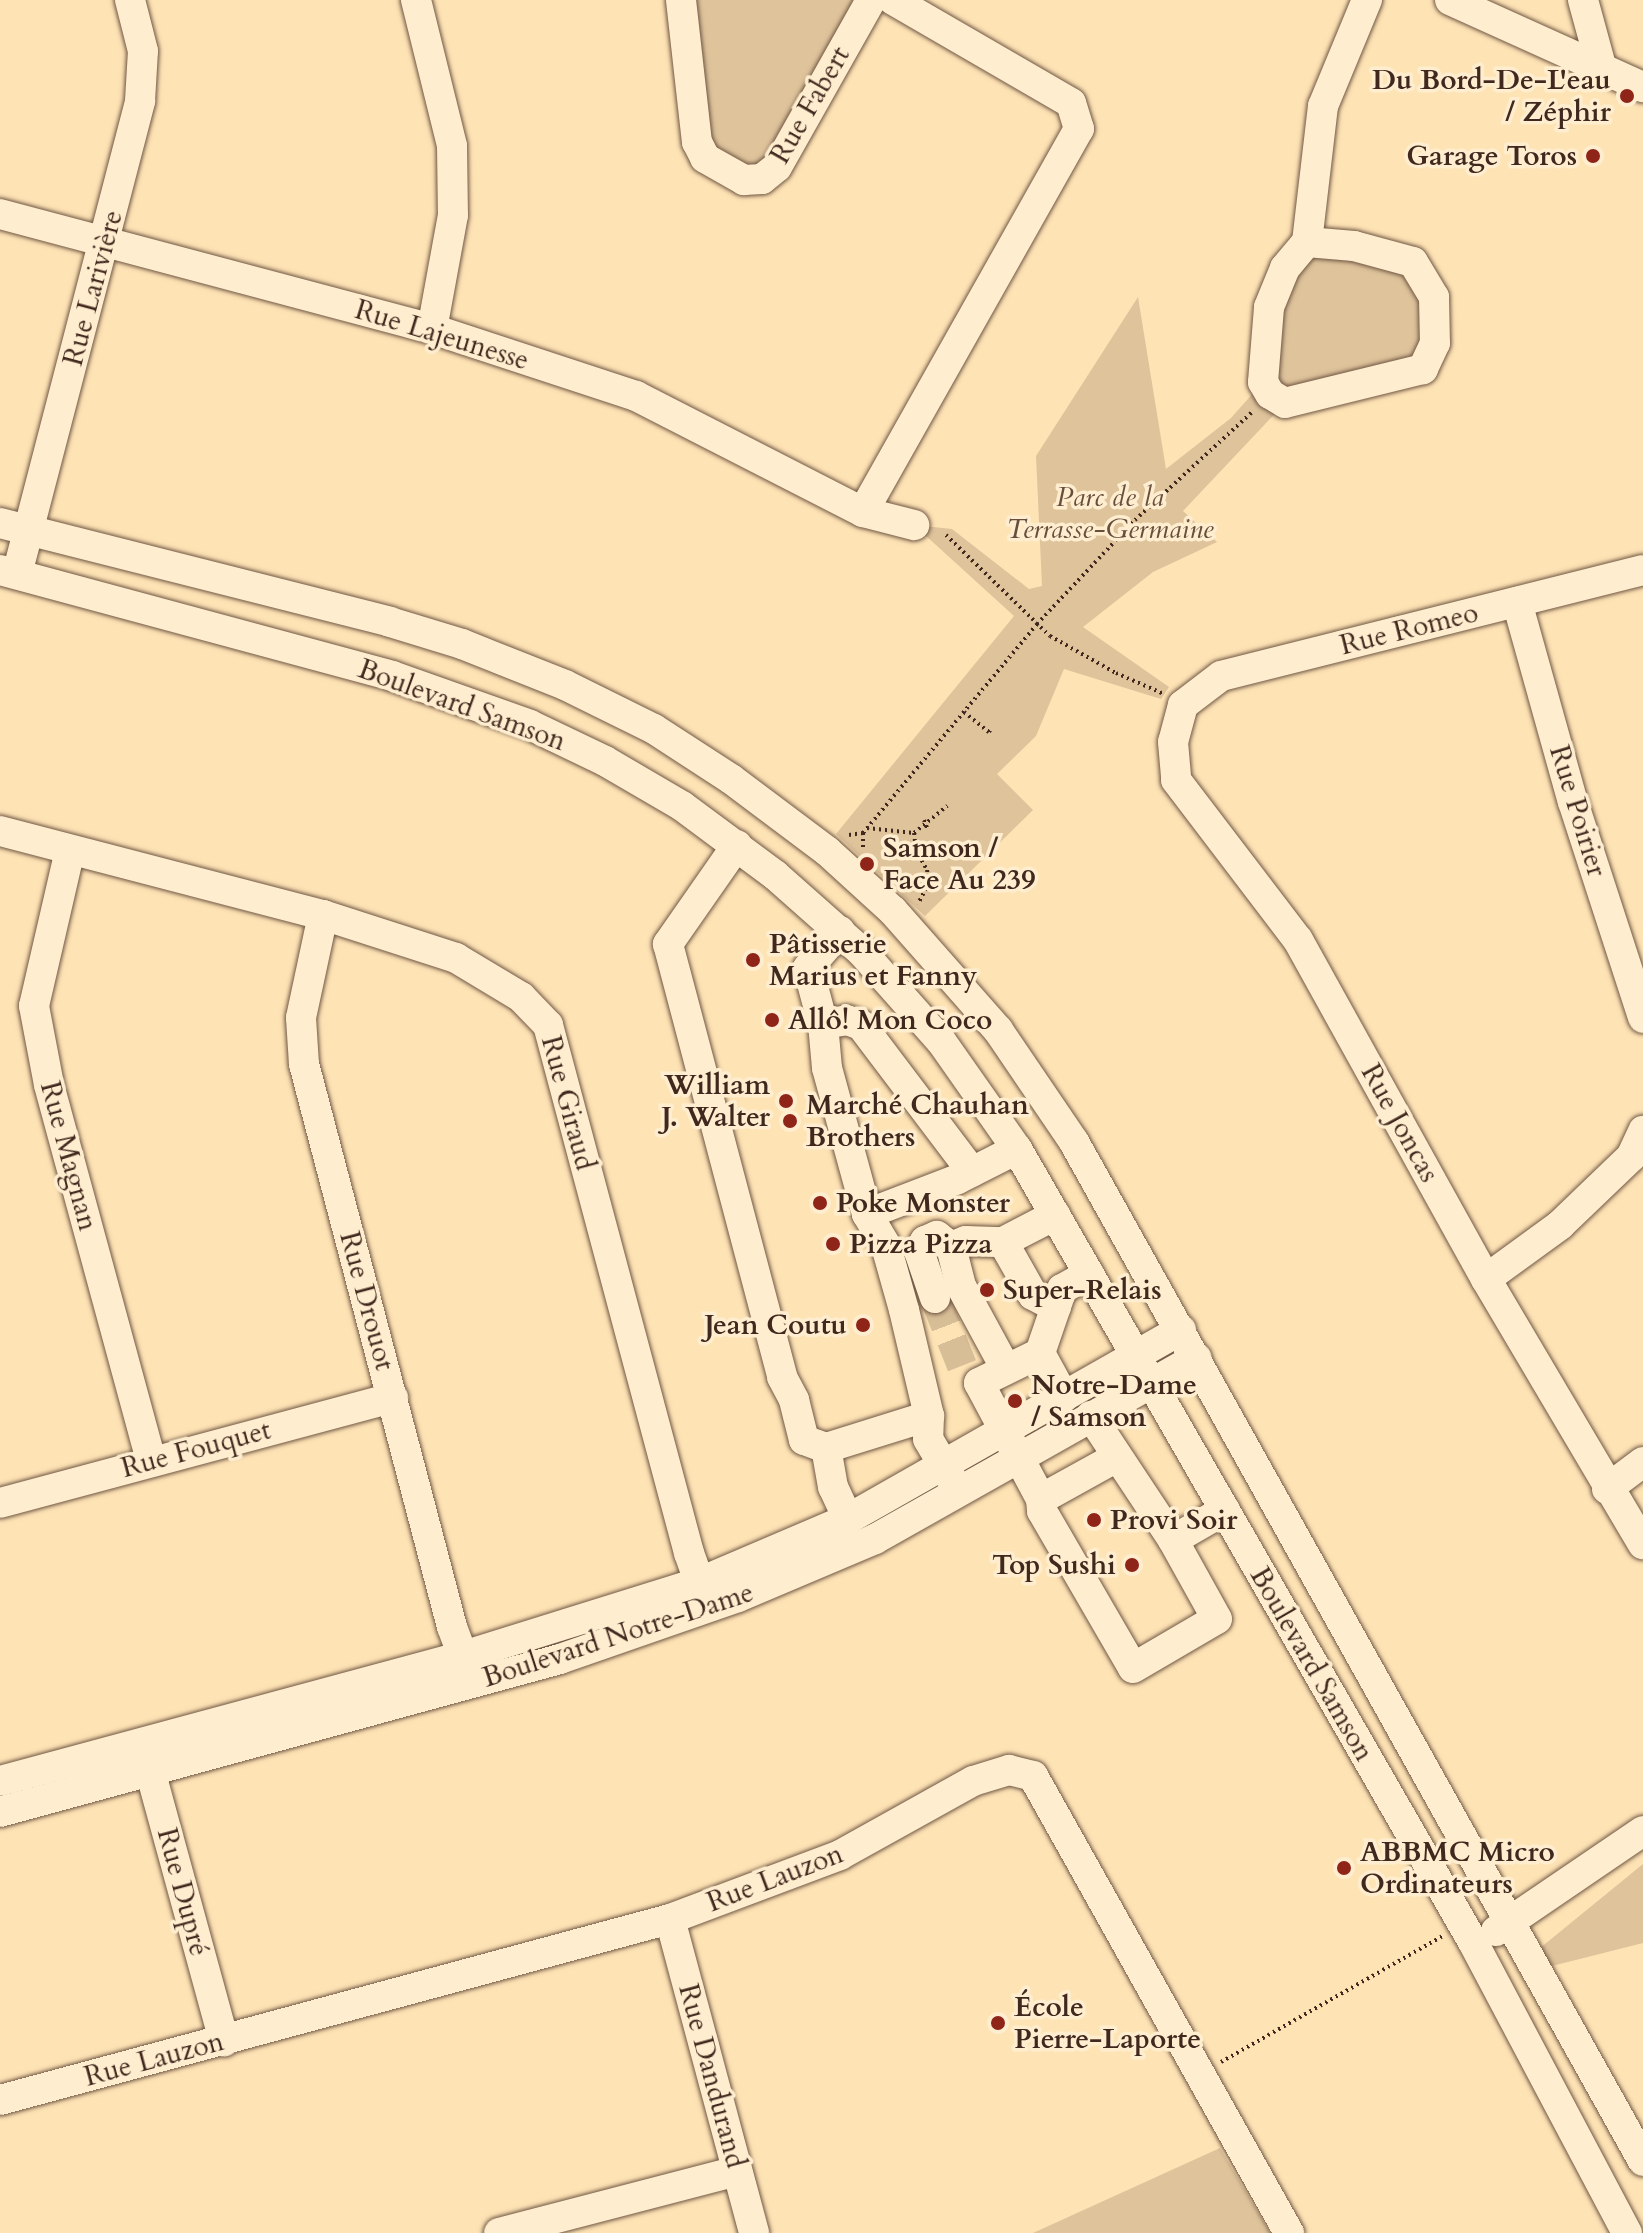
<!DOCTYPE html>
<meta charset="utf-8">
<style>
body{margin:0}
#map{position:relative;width:1643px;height:2233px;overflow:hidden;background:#fee3b5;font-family:Cardo,serif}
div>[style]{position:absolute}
.green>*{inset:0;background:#dec39b}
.minor-tunnel>*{height:30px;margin-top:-15px;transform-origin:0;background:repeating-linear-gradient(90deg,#d8be97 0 30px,transparent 0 45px)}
.path>*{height:4px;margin-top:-2px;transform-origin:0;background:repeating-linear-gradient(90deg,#41281e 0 2px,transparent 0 6px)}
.roads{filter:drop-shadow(0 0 2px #705744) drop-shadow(0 0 2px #705744)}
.minor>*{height:30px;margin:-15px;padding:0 15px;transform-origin:15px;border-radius:15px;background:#feedcf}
.dots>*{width:22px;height:22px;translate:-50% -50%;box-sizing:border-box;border:4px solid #feedcf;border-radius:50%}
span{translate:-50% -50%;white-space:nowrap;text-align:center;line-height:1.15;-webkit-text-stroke:7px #feedcf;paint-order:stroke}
.poi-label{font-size:28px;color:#41281e;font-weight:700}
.right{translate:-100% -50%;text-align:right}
.left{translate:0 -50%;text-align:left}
.street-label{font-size:28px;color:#41281e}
.park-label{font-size:28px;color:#684f3d;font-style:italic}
</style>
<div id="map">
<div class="green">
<i style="clip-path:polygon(681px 0,871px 0,762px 179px,705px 158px)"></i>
<i style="clip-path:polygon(1307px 242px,1413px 262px,1434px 297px,1423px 369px,1285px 403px,1183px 511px,1217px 542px,1153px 572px,1083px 627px,1169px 687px,1161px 699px,1064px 669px,1036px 736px,997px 774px,1033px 810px,925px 916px,836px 834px,1014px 616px,914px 525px,952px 529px,1029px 589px,1042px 586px,1036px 456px,1138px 297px,1166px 469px,1231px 418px,1263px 382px,1263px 354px)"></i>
<i style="clip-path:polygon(1643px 1864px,1643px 1943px,1548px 1967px,1534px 1953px)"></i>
<i style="clip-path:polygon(1220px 2148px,1270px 2233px,1033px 2233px)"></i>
</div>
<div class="minor-tunnel">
<i style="left:935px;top:1298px;width:73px;rotate:68.3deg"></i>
</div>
<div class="path">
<i style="left:946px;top:535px;width:145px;rotate:44.2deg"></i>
<i style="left:1050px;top:636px;width:76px;rotate:29.3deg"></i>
<i style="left:1116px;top:673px;width:52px;rotate:23.6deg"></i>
<i style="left:964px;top:712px;width:32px;rotate:39deg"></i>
<i style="left:989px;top:732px;width:4px;rotate:-56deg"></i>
<i style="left:924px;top:820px;width:9px;rotate:69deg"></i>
<i style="left:867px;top:828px;width:47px;rotate:6.1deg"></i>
<i style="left:914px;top:833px;width:17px;rotate:83deg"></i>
<i style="left:916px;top:850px;width:23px;rotate:61deg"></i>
<i style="left:927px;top:870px;width:13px;rotate:81deg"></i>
<i style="left:929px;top:883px;width:24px;rotate:118deg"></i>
<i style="left:863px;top:833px;width:272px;rotate:-50.2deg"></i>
<i style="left:1037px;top:624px;width:143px;rotate:-46.7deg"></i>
<i style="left:1135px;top:520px;width:159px;rotate:-42.7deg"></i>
<i style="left:914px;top:833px;width:43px;rotate:-39.3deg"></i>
<i style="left:849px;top:835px;width:14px;rotate:-8deg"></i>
<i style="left:863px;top:833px;width:16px;rotate:90deg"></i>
<i style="left:1221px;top:2062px;width:255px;rotate:-29.6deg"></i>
</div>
<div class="roads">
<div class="minor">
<i style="left:416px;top:0;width:150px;rotate:76.1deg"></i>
<i style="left:452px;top:146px;width:69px;rotate:89.2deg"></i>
<i style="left:453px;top:215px;width:116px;rotate:100.4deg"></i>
<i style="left:681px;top:0;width:143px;rotate:83.6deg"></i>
<i style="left:697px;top:142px;width:18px;rotate:63deg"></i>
<i style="left:705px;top:158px;width:45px;rotate:29.4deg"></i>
<i style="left:744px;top:180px;width:18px;rotate:-3deg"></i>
<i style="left:762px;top:179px;width:19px;rotate:-39deg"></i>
<i style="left:777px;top:167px;width:192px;rotate:-60.6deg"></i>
<i style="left:1450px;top:0;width:212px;rotate:24.3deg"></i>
<i style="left:1583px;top:0;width:68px;rotate:74.7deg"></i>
<i style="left:0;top:214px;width:447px;rotate:14.9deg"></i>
<i style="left:432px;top:329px;width:215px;rotate:18.2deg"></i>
<i style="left:636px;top:396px;width:255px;rotate:27.1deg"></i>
<i style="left:863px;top:512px;width:440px;rotate:-60.6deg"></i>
<i style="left:1079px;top:129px;width:27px;rotate:-107deg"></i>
<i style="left:1071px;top:103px;width:206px;rotate:-149.9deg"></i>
<i style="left:1307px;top:242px;width:47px;rotate:4.9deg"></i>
<i style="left:1354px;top:246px;width:61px;rotate:15.2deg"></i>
<i style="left:1413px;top:262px;width:41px;rotate:59deg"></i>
<i style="left:1434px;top:297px;width:46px;rotate:88.8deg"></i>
<i style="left:1435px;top:343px;width:29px;rotate:115deg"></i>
<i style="left:1423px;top:369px;width:142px;rotate:166.2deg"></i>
<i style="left:1285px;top:403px;width:17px;rotate:-149deg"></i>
<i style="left:1270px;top:394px;width:14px;rotate:-120deg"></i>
<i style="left:1263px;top:382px;width:75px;rotate:-85.4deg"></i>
<i style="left:1269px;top:307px;width:42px;rotate:-67.7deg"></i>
<i style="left:1285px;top:268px;width:34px;rotate:-50deg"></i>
<i style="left:1307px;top:242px;width:137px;rotate:-83.3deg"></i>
<i style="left:1323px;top:106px;width:115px;rotate:-67.5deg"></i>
<i style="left:863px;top:512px;width:53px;rotate:14.3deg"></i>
<i style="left:0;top:523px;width:402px;rotate:14.2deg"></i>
<i style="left:390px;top:622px;width:75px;rotate:17deg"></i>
<i style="left:462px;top:644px;width:111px;rotate:21.7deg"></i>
<i style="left:565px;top:685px;width:99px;rotate:26.3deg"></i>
<i style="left:654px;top:729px;width:92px;rotate:33deg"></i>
<i style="left:731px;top:779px;width:120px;rotate:36.9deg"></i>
<i style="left:827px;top:851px;width:89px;rotate:42.3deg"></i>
<i style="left:893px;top:911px;width:159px;rotate:48.6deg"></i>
<i style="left:998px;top:1030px;width:135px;rotate:55.8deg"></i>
<i style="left:1074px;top:1142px;width:1167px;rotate:60.82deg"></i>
<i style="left:0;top:570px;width:406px;rotate:15.1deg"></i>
<i style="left:392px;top:676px;width:146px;rotate:19.5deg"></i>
<i style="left:530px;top:725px;width:83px;rotate:25.6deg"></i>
<i style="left:605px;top:761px;width:89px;rotate:30.3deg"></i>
<i style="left:682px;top:806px;width:116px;rotate:36.6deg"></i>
<i style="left:775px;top:875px;width:115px;rotate:41.5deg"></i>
<i style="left:861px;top:951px;width:120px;rotate:48.4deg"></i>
<i style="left:941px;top:1041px;width:132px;rotate:54.9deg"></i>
<i style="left:1017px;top:1149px;width:915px;rotate:60.1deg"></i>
<i style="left:1473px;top:1942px;width:329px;rotate:62.1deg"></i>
<i style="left:1643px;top:570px;width:435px;rotate:165.9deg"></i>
<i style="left:1221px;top:676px;width:48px;rotate:142.7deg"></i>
<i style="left:1183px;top:705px;width:38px;rotate:105deg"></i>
<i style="left:1173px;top:742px;width:38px;rotate:85deg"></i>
<i style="left:1176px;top:780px;width:201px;rotate:52.7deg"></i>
<i style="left:1298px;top:940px;width:388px;rotate:61deg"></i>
<i style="left:1486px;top:1279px;width:308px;rotate:59.4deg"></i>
<i style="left:17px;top:574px;width:489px;rotate:-75.4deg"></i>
<i style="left:140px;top:101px;width:50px;rotate:-86.6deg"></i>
<i style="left:143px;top:51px;width:53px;rotate:-104.3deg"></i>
<i style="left:1517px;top:602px;width:208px;rotate:74.4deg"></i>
<i style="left:1573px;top:802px;width:227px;rotate:72deg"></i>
<i style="left:0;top:831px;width:334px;rotate:14.6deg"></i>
<i style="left:323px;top:915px;width:140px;rotate:17.9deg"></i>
<i style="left:456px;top:958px;width:76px;rotate:31deg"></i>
<i style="left:521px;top:997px;width:39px;rotate:46deg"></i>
<i style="left:548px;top:1025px;width:547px;rotate:75.05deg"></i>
<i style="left:689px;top:1553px;width:48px;rotate:70.4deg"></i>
<i style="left:737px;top:845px;width:121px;rotate:124.9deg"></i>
<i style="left:668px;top:944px;width:448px;rotate:75.2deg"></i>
<i style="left:782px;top:1377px;width:26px;rotate:62deg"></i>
<i style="left:794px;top:1400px;width:41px;rotate:76deg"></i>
<i style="left:804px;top:1440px;width:23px;rotate:20deg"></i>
<i style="left:70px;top:850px;width:160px;rotate:103deg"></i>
<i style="left:34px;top:1006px;width:80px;rotate:79.2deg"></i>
<i style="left:49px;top:1085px;width:389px;rotate:74.8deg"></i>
<i style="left:323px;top:915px;width:105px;rotate:102.1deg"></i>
<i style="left:301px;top:1018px;width:46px;rotate:86.3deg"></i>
<i style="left:304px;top:1064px;width:582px;rotate:75.27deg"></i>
<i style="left:452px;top:1627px;width:48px;rotate:69.3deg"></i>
<i style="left:840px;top:931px;width:49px;rotate:130.9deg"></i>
<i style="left:808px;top:968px;width:58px;rotate:75deg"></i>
<i style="left:823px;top:1024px;width:44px;rotate:84.8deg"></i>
<i style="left:827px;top:1068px;width:151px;rotate:74.7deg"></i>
<i style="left:867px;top:1214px;width:37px;rotate:59deg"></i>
<i style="left:886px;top:1246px;width:66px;rotate:74.3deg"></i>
<i style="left:904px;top:1310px;width:109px;rotate:76.7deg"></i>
<i style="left:929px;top:1416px;width:23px;rotate:92deg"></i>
<i style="left:928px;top:1439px;width:51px;rotate:59.4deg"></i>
<i style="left:823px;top:1024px;width:24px;rotate:-9deg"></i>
<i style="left:847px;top:1020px;width:15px;rotate:20deg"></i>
<i style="left:861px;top:1025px;width:184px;rotate:52.9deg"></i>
<i style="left:867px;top:1214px;width:97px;rotate:-21deg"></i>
<i style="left:958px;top:1179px;width:66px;rotate:-27deg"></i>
<i style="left:1003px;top:1242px;width:61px;rotate:60.5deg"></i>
<i style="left:1033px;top:1295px;width:26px;rotate:28deg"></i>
<i style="left:1486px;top:1279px;width:92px;rotate:-36.1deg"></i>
<i style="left:1560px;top:1225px;width:98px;rotate:-43.8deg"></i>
<i style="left:1631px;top:1157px;width:29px;rotate:-65deg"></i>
<i style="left:935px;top:1298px;width:50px;rotate:-108.8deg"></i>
<i style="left:919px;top:1251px;width:12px;rotate:-59deg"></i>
<i style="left:925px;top:1241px;width:13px;rotate:-23deg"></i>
<i style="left:937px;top:1236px;width:18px;rotate:38deg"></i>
<i style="left:1040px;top:1353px;width:68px;rotate:153.8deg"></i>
<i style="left:979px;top:1383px;width:132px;rotate:61.9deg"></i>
<i style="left:1041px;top:1499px;width:87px;rotate:-28.9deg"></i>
<i style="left:1006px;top:1369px;width:94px;rotate:-118.5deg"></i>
<i style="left:961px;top:1286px;width:40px;rotate:-104.4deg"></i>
<i style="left:951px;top:1247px;width:16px;rotate:-22deg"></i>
<i style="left:966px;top:1241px;width:37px;rotate:2deg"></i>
<i style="left:1003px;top:1242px;width:59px;rotate:-27.4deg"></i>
<i style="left:1064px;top:1397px;width:50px;rotate:-118.6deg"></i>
<i style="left:1040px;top:1353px;width:68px;rotate:-71deg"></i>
<i style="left:1062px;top:1289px;width:31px;rotate:-29deg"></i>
<i style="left:1607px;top:1489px;width:45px;rotate:-36.9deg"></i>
<i style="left:1041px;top:1499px;width:12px;rotate:85deg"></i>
<i style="left:1042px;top:1511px;width:181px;rotate:59.9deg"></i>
<i style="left:1133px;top:1668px;width:97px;rotate:-30.3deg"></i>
<i style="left:1217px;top:1619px;width:90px;rotate:-119.1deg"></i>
<i style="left:1173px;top:1540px;width:149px;rotate:-123.5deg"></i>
<i style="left:0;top:1503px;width:407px;rotate:-15deg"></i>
<i style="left:848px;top:1519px;width:35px;rotate:-115deg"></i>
<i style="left:833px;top:1487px;width:40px;rotate:-100deg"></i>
<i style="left:826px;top:1448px;width:108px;rotate:-17.3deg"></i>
<i style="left:1173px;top:1540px;width:60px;rotate:-30deg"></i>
<i style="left:145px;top:1752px;width:300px;rotate:74.7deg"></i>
<i style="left:0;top:1781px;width:480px;rotate:-15.1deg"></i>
<i style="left:463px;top:1656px;width:246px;rotate:-17.3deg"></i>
<i style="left:698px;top:1583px;width:163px;rotate:-23.1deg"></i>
<i style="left:848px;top:1519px;width:383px;rotate:-29.6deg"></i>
<i style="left:0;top:1812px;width:581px;rotate:-15.28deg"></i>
<i style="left:560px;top:1659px;width:188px;rotate:-19.2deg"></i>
<i style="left:738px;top:1597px;width:149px;rotate:-22.9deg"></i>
<i style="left:875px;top:1539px;width:369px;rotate:-29.4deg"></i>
<i style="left:670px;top:1919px;width:325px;rotate:75deg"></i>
<i style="left:1496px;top:1931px;width:178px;rotate:-34.2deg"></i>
<i style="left:0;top:2100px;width:694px;rotate:-15.12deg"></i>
<i style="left:670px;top:1919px;width:182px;rotate:-20.6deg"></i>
<i style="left:840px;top:1855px;width:152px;rotate:-29.1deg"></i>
<i style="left:973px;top:1781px;width:38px;rotate:-17deg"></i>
<i style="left:1009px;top:1770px;width:25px;rotate:14deg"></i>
<i style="left:1033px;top:1776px;width:524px;rotate:60.74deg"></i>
<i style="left:499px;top:2233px;width:246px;rotate:-14.6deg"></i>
</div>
</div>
<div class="dots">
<i style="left:1627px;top:96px;background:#8f2418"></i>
<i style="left:1593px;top:156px;background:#8f2418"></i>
<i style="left:867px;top:864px;background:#8f2418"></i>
<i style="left:753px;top:960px;background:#8f2418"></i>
<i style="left:772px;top:1020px;background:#8f2418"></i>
<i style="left:786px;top:1101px;background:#8f2418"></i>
<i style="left:790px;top:1121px;background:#8f2418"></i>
<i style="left:820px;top:1203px;background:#8f2418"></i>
<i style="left:833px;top:1244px;background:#8f2418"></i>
<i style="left:987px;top:1290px;background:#8f2418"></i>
<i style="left:863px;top:1325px;background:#8f2418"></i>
<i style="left:1015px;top:1401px;background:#8f2418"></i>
<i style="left:1094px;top:1520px;background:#8f2418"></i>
<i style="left:1132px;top:1565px;background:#8f2418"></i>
<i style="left:1344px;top:1868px;background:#8f2418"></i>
<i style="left:998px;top:2023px;background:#8f2418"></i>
</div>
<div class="poi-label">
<span class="right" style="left:1611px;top:96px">Du Bord-De-L'eau<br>/ Zéphir</span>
<span class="right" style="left:1577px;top:156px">Garage Toros</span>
<span class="left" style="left:883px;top:864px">Samson /<br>Face Au 239</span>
<span class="left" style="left:769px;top:960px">Pâtisserie<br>Marius et Fanny</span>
<span class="left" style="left:788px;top:1020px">Allô! Mon Coco</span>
<span class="right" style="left:770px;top:1101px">William<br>J. Walter</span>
<span class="left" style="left:806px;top:1121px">Marché Chauhan<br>Brothers</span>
<span class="left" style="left:836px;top:1203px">Poke Monster</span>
<span class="left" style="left:849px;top:1244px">Pizza Pizza</span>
<span class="left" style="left:1003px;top:1290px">Super-Relais</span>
<span class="right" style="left:847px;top:1325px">Jean Coutu</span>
<span class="left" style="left:1031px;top:1401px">Notre-Dame<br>/ Samson</span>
<span class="left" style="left:1110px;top:1520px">Provi Soir</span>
<span class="right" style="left:1116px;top:1565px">Top Sushi</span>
<span class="left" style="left:1360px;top:1868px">ABBMC Micro<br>Ordinateurs</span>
<span class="left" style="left:1014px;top:2023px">École<br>Pierre-Laporte</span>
</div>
<div class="street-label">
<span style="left:810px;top:105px;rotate:-60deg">Rue Fabert</span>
<span style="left:93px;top:288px;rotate:-75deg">Rue Larivière</span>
<span style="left:442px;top:335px;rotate:17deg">Rue Lajeunesse</span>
<span style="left:1409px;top:629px;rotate:-14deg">Rue Romeo</span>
<span style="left:462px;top:705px;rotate:20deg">Boulevard Samson</span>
<span style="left:1578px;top:811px;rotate:73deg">Rue Poirier</span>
<span style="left:568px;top:1103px;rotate:75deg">Rue Giraud</span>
<span style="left:1400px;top:1123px;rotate:61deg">Rue Joncas</span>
<span style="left:69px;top:1156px;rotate:75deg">Rue Magnan</span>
<span style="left:367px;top:1301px;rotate:75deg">Rue Drouot</span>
<span style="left:196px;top:1449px;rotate:-15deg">Rue Fouquet</span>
<span style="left:618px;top:1635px;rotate:-18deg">Boulevard Notre-Dame</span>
<span style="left:1312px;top:1664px;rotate:60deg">Boulevard Samson</span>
<span style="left:775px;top:1878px;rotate:-21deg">Rue Lauzon</span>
<span style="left:183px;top:1892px;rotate:75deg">Rue Dupré</span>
<span style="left:154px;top:2059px;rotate:-15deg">Rue Lauzon</span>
<span style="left:712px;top:2076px;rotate:75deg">Rue Dandurand</span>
</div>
<div class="park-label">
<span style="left:1110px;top:513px">Parc de la<br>Terrasse-Germaine</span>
</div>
</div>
